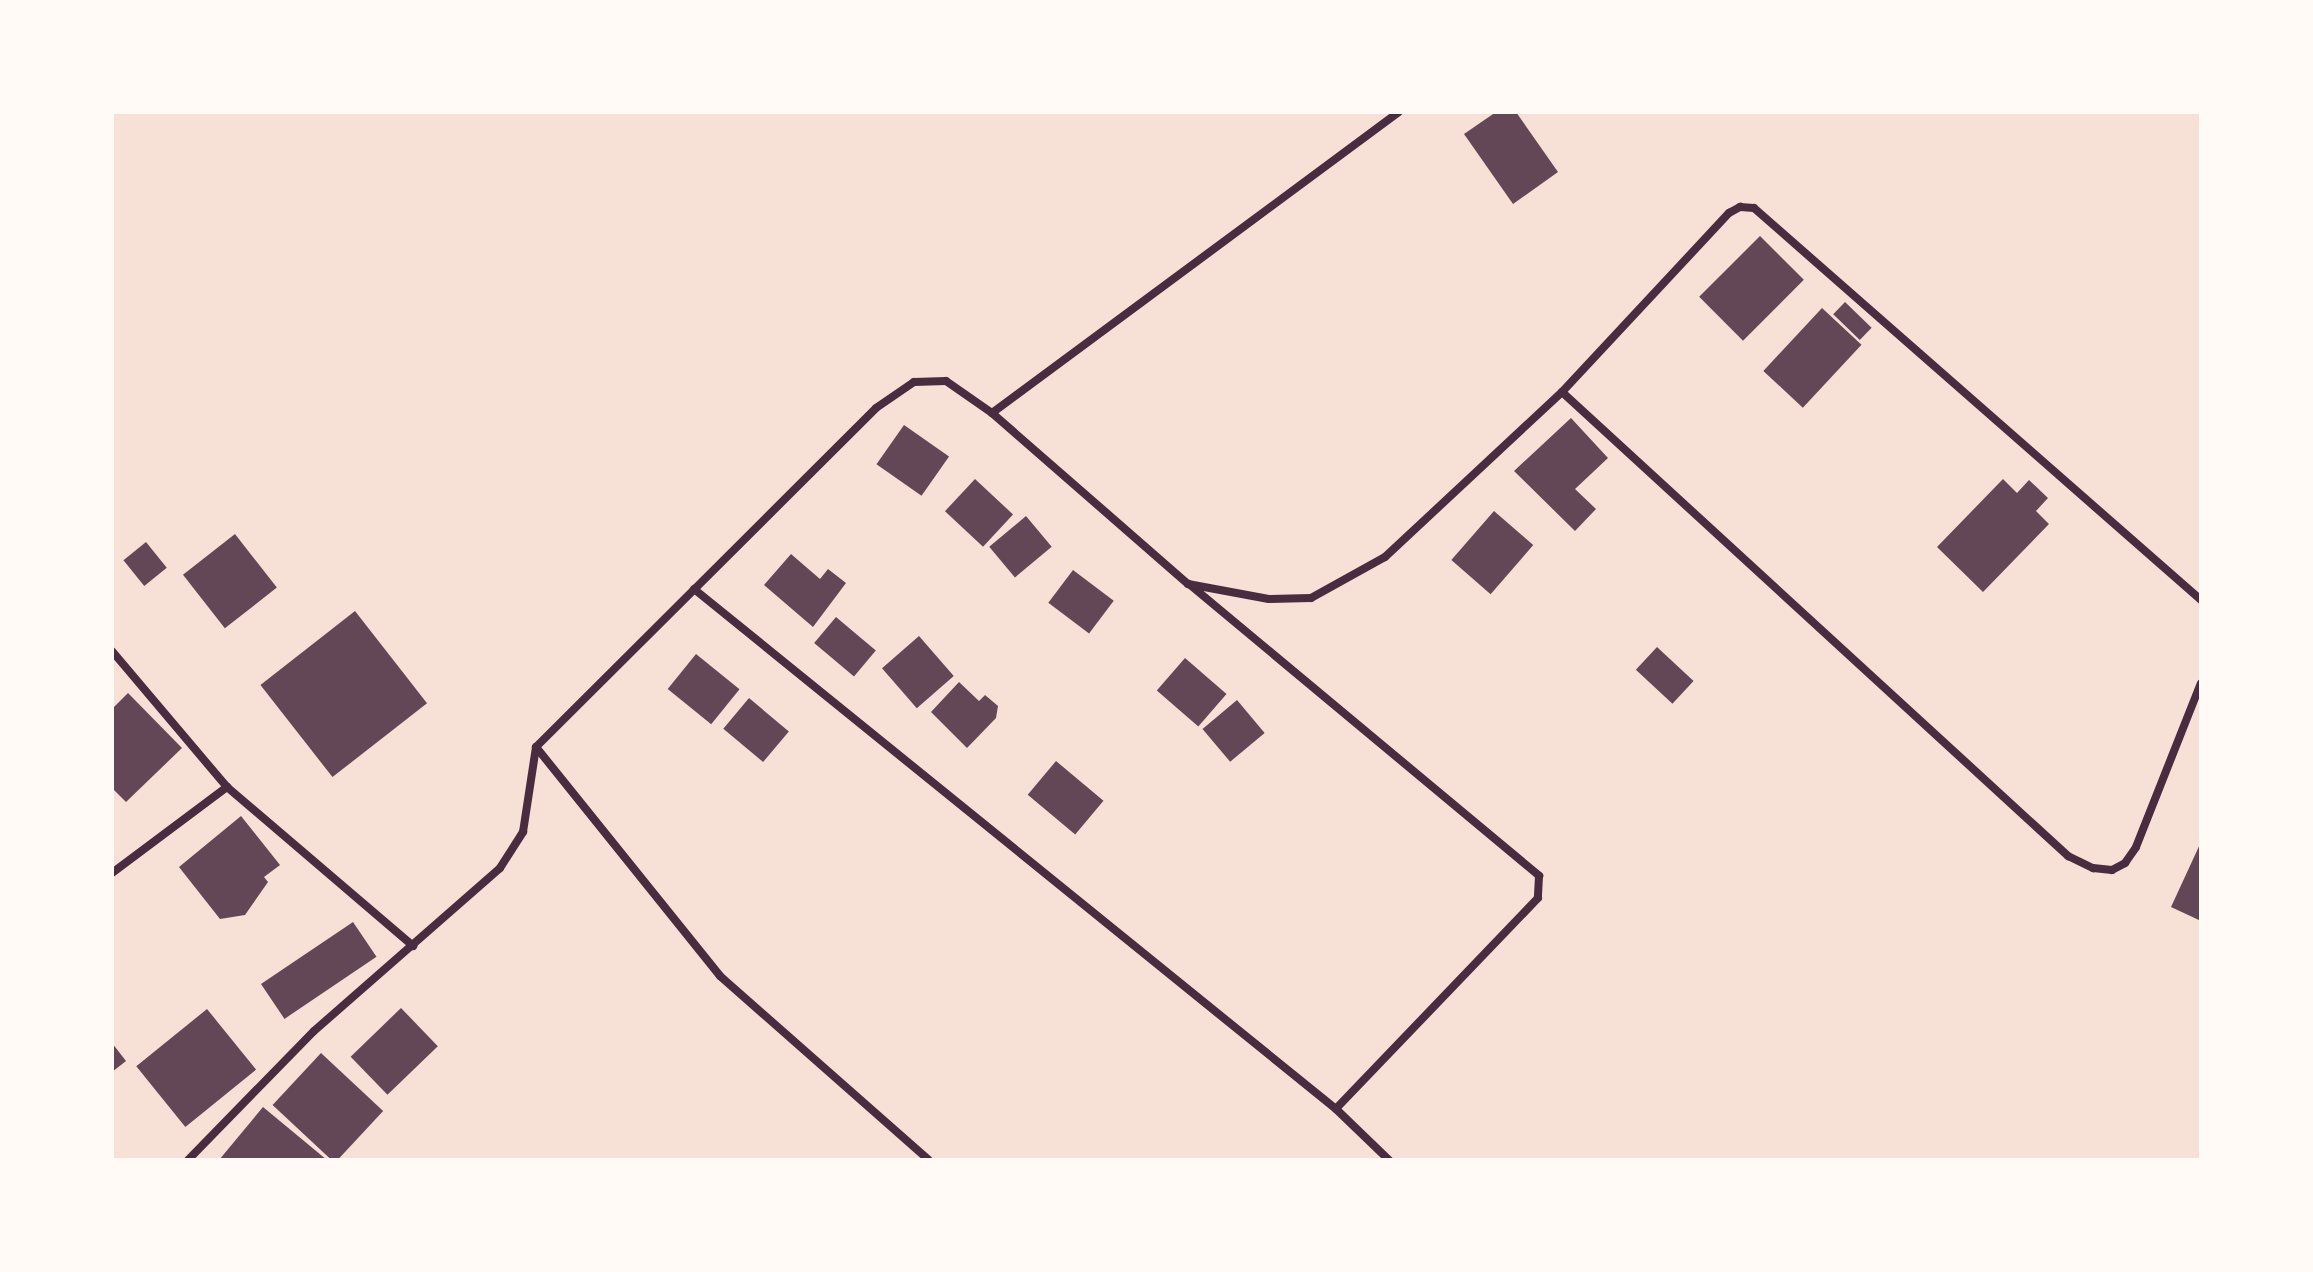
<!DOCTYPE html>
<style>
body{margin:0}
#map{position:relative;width:2313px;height:1272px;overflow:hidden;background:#f7e1d7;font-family:Poppins,sans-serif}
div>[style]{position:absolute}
.building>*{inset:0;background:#644757;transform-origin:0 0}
.minor>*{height:8px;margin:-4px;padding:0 4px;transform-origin:4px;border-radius:4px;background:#4a2c40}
span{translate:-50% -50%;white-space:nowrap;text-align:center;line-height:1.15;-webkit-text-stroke:8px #fffaf5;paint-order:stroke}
.frame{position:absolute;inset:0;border:114px solid #fffaf5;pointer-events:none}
</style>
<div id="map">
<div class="building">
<i style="clip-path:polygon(1496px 112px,1516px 112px,1558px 172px,1513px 204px,1464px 134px)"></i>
<i style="left:1760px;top:236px;width:62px;height:86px;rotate:45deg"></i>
<i style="left:1845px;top:302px;width:37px;height:17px;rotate:44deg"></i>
<i style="left:1822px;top:308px;width:54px;height:86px;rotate:43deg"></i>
<i style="clip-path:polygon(1571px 418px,1608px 458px,1575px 489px,1596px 509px,1575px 531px,1514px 471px)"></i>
<i style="left:904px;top:425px;width:55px;height:48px;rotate:35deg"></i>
<i style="left:975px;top:479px;width:52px;height:44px;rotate:43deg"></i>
<i style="clip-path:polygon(2003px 479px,2017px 493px,2029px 480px,2048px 498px,2036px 511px,2049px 524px,1983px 592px,1937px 547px)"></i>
<i style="left:1494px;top:511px;width:52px;height:65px;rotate:41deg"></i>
<i style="left:1026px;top:516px;width:40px;height:48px;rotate:50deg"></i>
<i style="left:235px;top:534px;width:68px;height:66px;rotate:52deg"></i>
<i style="left:146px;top:542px;width:33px;height:29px;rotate:51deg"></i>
<i style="clip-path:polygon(791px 554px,820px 579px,828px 569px,846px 583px,813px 627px,764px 585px)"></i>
<i style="left:1073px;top:570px;width:51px;height:41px;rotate:37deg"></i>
<i style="left:355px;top:611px;width:117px;height:120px;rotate:52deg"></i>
<i style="left:836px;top:617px;width:52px;height:34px;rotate:40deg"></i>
<i style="left:919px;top:636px;width:53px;height:49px;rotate:49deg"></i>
<i style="left:1657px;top:647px;width:50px;height:31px;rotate:43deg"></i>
<i style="left:696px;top:654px;width:56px;height:45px;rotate:39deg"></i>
<i style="left:1185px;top:658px;width:55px;height:43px;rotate:41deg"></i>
<i style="clip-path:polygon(959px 682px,979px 701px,985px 695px,998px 706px,996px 718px,967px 748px,931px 712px)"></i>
<i style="clip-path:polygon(128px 693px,182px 748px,126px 802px,112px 788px,112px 709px)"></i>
<i style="left:749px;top:698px;width:52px;height:40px;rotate:40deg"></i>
<i style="left:1237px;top:700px;width:43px;height:45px;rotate:50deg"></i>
<i style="left:1056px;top:761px;width:62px;height:44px;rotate:40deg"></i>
<i style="clip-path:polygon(241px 816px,280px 865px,264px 877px,268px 882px,245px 915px,220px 919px,179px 867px)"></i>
<i style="clip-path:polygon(2201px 842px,2201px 921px,2171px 907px)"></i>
<i style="left:353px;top:922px;width:42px;height:111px;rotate:56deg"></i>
<i style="left:401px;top:1008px;width:53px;height:70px;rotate:46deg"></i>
<i style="left:207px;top:1009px;width:78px;height:91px;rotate:51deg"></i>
<i style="clip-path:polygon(112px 1043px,126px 1061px,112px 1072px)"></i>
<i style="left:321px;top:1053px;width:85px;height:71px;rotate:43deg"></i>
<i style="clip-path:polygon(263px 1107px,327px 1160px,219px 1160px)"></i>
</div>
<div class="minor">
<i style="left:1562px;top:392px;width:687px;rotate:42.52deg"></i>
<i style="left:2068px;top:856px;width:28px;rotate:26deg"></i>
<i style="left:2093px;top:868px;width:19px;rotate:6deg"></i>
<i style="left:2112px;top:870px;width:15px;rotate:-28deg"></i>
<i style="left:2125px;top:863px;width:19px;rotate:-55deg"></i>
<i style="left:2136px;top:847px;width:176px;rotate:-68.4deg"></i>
<i style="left:992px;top:413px;width:506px;rotate:-36.49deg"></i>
<i style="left:1189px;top:584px;width:456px;rotate:39.8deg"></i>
<i style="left:1539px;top:876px;width:22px;rotate:93deg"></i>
<i style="left:1538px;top:898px;width:292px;rotate:133.8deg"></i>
<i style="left:694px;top:589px;width:826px;rotate:39.01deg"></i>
<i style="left:1336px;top:1109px;width:74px;rotate:43.9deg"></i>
<i style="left:112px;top:651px;width:178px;rotate:49.8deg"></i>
<i style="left:227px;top:787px;width:245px;rotate:40.5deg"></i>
<i style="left:536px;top:747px;width:294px;rotate:51.2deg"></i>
<i style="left:720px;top:976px;width:278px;rotate:41.4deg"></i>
<i style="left:112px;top:873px;width:144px;rotate:-36.8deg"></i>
<i style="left:188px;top:1160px;width:180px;rotate:-45.7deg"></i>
<i style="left:314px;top:1031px;width:247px;rotate:-41.2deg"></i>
<i style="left:500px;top:868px;width:43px;rotate:-57.4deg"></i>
<i style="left:523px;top:832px;width:86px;rotate:-81.3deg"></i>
<i style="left:536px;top:747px;width:480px;rotate:-44.9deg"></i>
<i style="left:876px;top:408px;width:46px;rotate:-34.4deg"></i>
<i style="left:914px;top:382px;width:32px;rotate:-2deg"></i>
<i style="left:946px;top:381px;width:56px;rotate:34.8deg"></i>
<i style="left:992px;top:413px;width:260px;rotate:41.1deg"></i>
<i style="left:1188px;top:584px;width:82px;rotate:10.5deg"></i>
<i style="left:1269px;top:599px;width:42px;rotate:-1.4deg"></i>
<i style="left:1311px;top:598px;width:85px;rotate:-29deg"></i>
<i style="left:1385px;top:557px;width:242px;rotate:-43deg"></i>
<i style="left:1562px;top:392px;width:245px;rotate:-47deg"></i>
<i style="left:1729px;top:213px;width:13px;rotate:-29deg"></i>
<i style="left:1740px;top:207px;width:14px;rotate:4deg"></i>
<i style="left:1754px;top:208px;width:595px;rotate:41.25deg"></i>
</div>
<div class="frame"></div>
</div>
